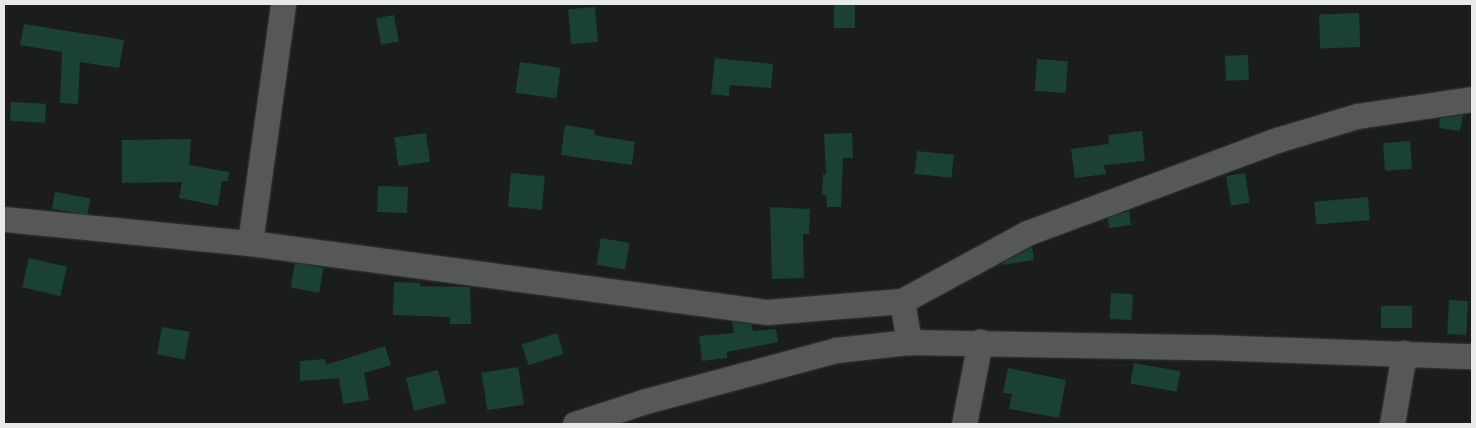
<!DOCTYPE html>
<style>
body{margin:0}
#map{position:relative;width:1476px;height:428px;overflow:hidden;background:#1a1d1c;font-family:"Golos Text",sans-serif}
div>[style]{position:absolute}
.building>*{inset:0;background:#1b4036;transform-origin:0 0}
.roads{filter:drop-shadow(0 0 1px #373939) drop-shadow(0 0 1px #373939)}
.minor>*{height:25px;margin:-12.5px;padding:0 12.5px;transform-origin:12.5px;border-radius:12.5px;background:#555857}
span{translate:-50% -50%;white-space:nowrap;text-align:center;line-height:1.15;-webkit-text-stroke:4px #060707;paint-order:stroke}
.frame{position:absolute;inset:0;border:5px solid #e8eae9;pointer-events:none}
</style>
<div id="map">
<div class="building">
<i style="left:834px;top:4px;width:21px;height:24px"></i>
<i style="left:595px;top:7px;width:35px;height:27px;rotate:85deg"></i>
<i style="left:1359px;top:13px;width:34px;height:40px;rotate:88deg"></i>
<i style="left:394px;top:15px;width:27px;height:18px;rotate:80deg"></i>
<i style="clip-path:polygon(24px 24px,124px 40px,119px 68px,80px 62px,78px 104px,60px 103px,62px 52px,20px 45px)"></i>
<i style="left:1248px;top:55px;width:25px;height:23px;rotate:88deg"></i>
<i style="clip-path:polygon(715px 58px,773px 64px,771px 88px,730px 85px,729px 96px,711px 94px)"></i>
<i style="left:1037px;top:59px;width:31px;height:32px;rotate:4deg"></i>
<i style="left:520px;top:62px;width:41px;height:31px;rotate:8deg"></i>
<i style="left:11px;top:102px;width:35px;height:19px;rotate:3deg"></i>
<i style="clip-path:polygon(1463px 115px,1460px 131px,1439px 128px,1440px 118px)"></i>
<i style="clip-path:polygon(565px 125px,595px 130px,594px 135px,635px 142px,632px 165px,561px 155px)"></i>
<i style="clip-path:polygon(1142px 131px,1145px 161px,1104px 165px,1106px 174px,1075px 178px,1071px 149px,1109px 144px,1108px 135px)"></i>
<i style="left:426px;top:133px;width:29px;height:32px;rotate:82deg"></i>
<i style="clip-path:polygon(852px 133px,853px 158px,843px 158px,841px 207px,827px 207px,826px 195px,822px 195px,823px 174px,826px 175px,824px 134px)"></i>
<i style="clip-path:polygon(191px 139px,189px 165px,229px 172px,228px 181px,222px 181px,218px 206px,179px 198px,182px 182px,122px 183px,122px 140px)"></i>
<i style="left:1410px;top:141px;width:28px;height:27px;rotate:86deg"></i>
<i style="left:917px;top:151px;width:37px;height:23px;rotate:6deg"></i>
<i style="left:511px;top:173px;width:34px;height:34px;rotate:5deg"></i>
<i style="left:1245px;top:173px;width:30px;height:19px;rotate:81deg"></i>
<i style="left:378px;top:186px;width:30px;height:26px;rotate:2deg"></i>
<i style="left:55px;top:192px;width:36px;height:17px;rotate:10deg"></i>
<i style="left:1368px;top:197px;width:23px;height:54px;rotate:85deg"></i>
<i style="clip-path:polygon(770px 207px,810px 209px,809px 234px,803px 234px,804px 278px,772px 279px)"></i>
<i style="clip-path:polygon(1129px 211px,1131px 225px,1109px 228px,1108px 218px)"></i>
<i style="left:601px;top:238px;width:29px;height:27px;rotate:10deg"></i>
<i style="clip-path:polygon(1032px 247px,1034px 260px,1002px 265px,1002px 263px)"></i>
<i style="left:29px;top:258px;width:39px;height:30px;rotate:13deg"></i>
<i style="left:295px;top:263px;width:29px;height:25px;rotate:10deg"></i>
<i style="clip-path:polygon(394px 282px,420px 283px,420px 286px,470px 287px,471px 324px,450px 324px,450px 317px,393px 315px)"></i>
<i style="left:1111px;top:293px;width:22px;height:26px;rotate:3deg"></i>
<i style="left:1449px;top:300px;width:19px;height:34px;rotate:3deg"></i>
<i style="left:1381px;top:306px;width:31px;height:22px"></i>
<i style="clip-path:polygon(732px 322px,751px 324px,753px 331px,776px 329px,778px 342px,727px 352px,727px 358px,702px 361px,699px 336px,734px 333px)"></i>
<i style="left:162px;top:327px;width:28px;height:28px;rotate:10deg"></i>
<i style="left:557px;top:333px;width:22px;height:37px;rotate:72deg"></i>
<i style="clip-path:polygon(385px 346px,391px 365px,364px 373px,369px 400px,343px 404px,339px 378px,300px 381px,300px 361px,325px 359px,326px 365px)"></i>
<i style="left:1134px;top:363px;width:47px;height:21px;rotate:10deg"></i>
<i style="left:518px;top:367px;width:38px;height:37px;rotate:81deg"></i>
<i style="clip-path:polygon(1008px 368px,1066px 380px,1059px 418px,1009px 409px,1012px 394px,1003px 393px)"></i>
<i style="left:438px;top:370px;width:34px;height:33px;rotate:76deg"></i>
</div>
<div class="roads">
<div class="minor">
<i style="left:4px;top:219px;width:247px;rotate:5.6deg"></i>
<i style="left:250px;top:243px;width:522px;rotate:7.6deg"></i>
<i style="left:767px;top:312px;width:135px;rotate:-4.7deg"></i>
<i style="left:902px;top:301px;width:42px;rotate:80.3deg"></i>
<i style="left:250px;top:243px;width:241px;rotate:-82.1deg"></i>
<i style="left:902px;top:301px;width:142px;rotate:-28.5deg"></i>
<i style="left:1027px;top:233px;width:267px;rotate:-20.4deg"></i>
<i style="left:1277px;top:140px;width:84px;rotate:-16.7deg"></i>
<i style="left:1357px;top:116px;width:116px;rotate:-8.4deg"></i>
<i style="left:575px;top:424px;width:75px;rotate:-17.9deg"></i>
<i style="left:646px;top:401px;width:197px;rotate:-15deg"></i>
<i style="left:836px;top:350px;width:73px;rotate:-6.3deg"></i>
<i style="left:909px;top:342px;width:299px;rotate:1deg"></i>
<i style="left:1208px;top:347px;width:264px;rotate:2deg"></i>
<i style="left:964px;top:424px;width:84px;rotate:-79deg"></i>
<i style="left:1392px;top:424px;width:72px;rotate:-80.4deg"></i>
</div>
</div>
<div class="frame"></div>
</div>
